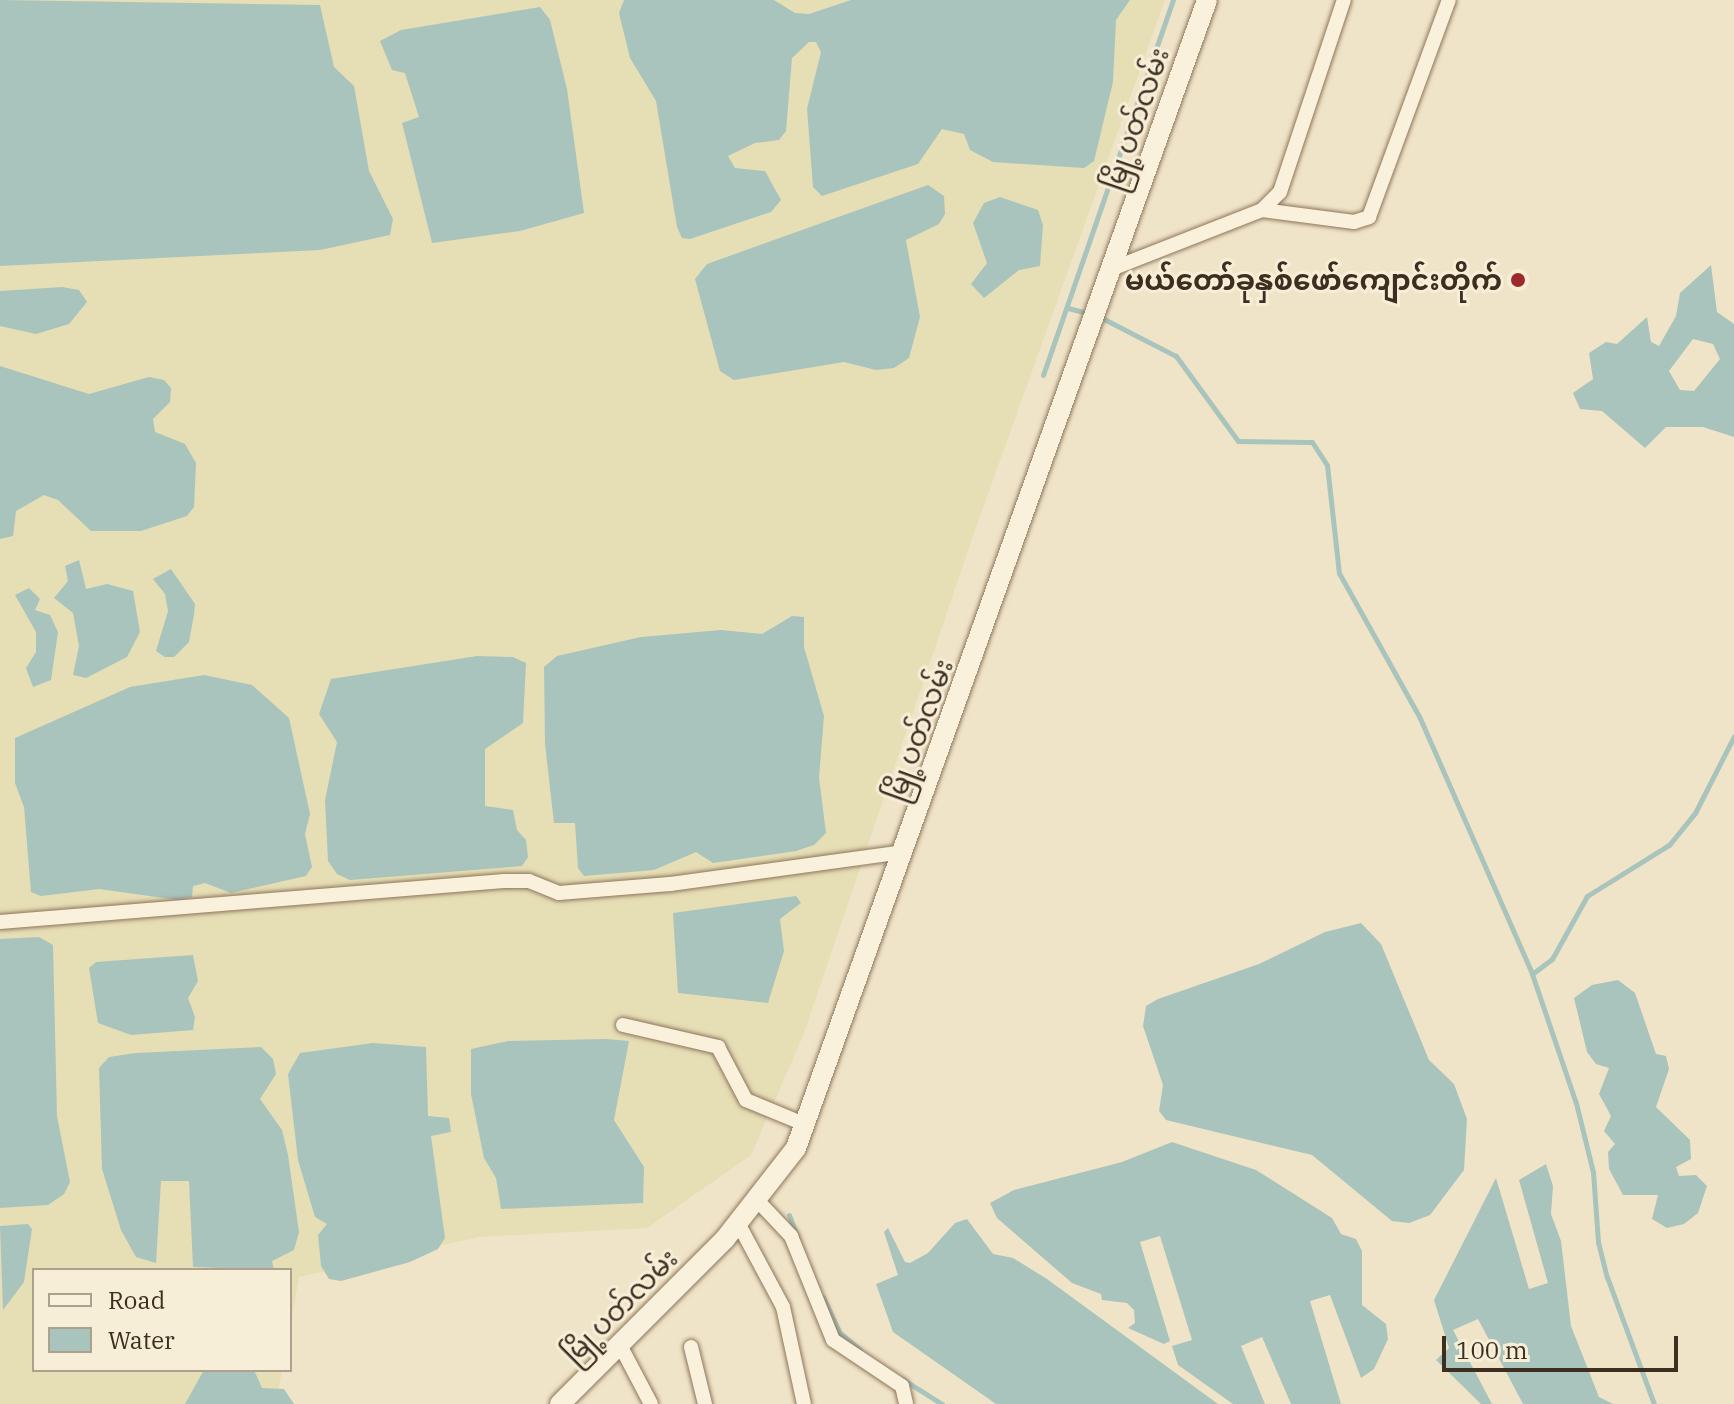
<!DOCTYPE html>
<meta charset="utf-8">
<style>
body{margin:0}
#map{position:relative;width:1734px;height:1404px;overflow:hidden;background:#f0e4c8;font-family:"IBM Plex Serif","Noto Sans Myanmar",serif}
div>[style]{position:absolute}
.farmland>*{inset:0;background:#e6deb5}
.water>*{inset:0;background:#a9c4bc}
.stream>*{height:5px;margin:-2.5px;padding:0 2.5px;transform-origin:2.5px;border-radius:2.5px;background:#a9c4bc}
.roads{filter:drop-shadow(0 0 2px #8d765c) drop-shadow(0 0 2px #8d765c)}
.minor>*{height:14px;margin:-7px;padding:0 7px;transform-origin:7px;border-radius:7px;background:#faf1dc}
.secondary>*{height:20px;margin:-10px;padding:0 10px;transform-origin:10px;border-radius:10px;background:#faf1dc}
.dots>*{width:22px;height:22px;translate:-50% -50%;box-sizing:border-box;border:4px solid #f7eed8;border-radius:50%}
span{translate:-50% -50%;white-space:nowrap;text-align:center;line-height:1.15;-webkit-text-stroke:6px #f7eed8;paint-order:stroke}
.street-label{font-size:28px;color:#3d2e20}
.poi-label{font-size:28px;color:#3d2e20;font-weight:700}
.right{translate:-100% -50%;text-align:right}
.legend{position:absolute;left:32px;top:1268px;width:260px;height:104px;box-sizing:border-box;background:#f7eed8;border:2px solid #ada18e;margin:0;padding:10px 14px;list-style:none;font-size:24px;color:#3d2e20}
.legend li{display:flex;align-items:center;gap:16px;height:40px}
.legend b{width:40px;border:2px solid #ada18e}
.scale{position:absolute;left:1442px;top:1336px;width:236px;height:36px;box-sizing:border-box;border:4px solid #3d2e20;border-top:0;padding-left:10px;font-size:24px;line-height:28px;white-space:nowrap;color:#3d2e20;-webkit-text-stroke:6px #f7eed8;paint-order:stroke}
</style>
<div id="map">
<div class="farmland">
<i style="clip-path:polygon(0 0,1165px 0,973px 536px,803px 1036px,751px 1155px,647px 1228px,479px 1237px,299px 1277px,290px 1328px,290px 1270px,34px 1270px,34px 1370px,282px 1370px,276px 1404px,0 1404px)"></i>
</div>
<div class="water">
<i style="clip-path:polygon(0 0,320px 5px,334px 67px,354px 86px,369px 171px,393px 219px,390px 235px,320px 250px,0 266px)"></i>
<i style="clip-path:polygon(624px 0,774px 0,795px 13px,809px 14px,851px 0,1130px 0,1116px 20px,1113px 82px,1094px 161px,1084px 168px,993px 162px,970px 150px,964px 134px,942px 129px,918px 164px,822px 196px,813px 187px,807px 109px,821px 52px,816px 42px,809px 42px,792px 58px,786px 131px,779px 140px,755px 143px,728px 156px,735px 168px,765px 171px,781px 200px,771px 212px,690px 239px,682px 238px,677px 227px,656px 101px,630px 58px,619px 13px)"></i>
<i style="clip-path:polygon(540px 7px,550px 20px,567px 89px,584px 213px,520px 231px,432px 243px,402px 123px,419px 117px,405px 73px,392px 70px,380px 41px,401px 30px)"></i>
<i style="clip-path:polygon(928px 185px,944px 196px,945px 214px,939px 224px,906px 240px,920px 317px,909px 358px,894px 368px,876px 370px,844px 362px,734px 380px,720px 371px,695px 279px,707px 264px)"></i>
<i style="clip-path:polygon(1000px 197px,1038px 210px,1043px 225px,1040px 266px,1019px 270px,984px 298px,971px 284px,987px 263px,973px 223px,984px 203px)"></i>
<i style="clip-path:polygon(evenodd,1711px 265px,1717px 312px,1734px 324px,1734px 437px,1703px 427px,1666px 427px,1645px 448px,1602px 411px,1580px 409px,1573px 393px,1593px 379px,1589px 353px,1606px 342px,1617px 344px,1647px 317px,1651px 342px,1659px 346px,1676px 316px,1680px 293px,1711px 265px,1693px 339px,1713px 344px,1720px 359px,1694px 391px,1680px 390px,1669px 371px,1693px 339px)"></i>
<i style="clip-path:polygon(62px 287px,79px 290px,87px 302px,69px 324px,36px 334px,0 326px,0 291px)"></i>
<i style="clip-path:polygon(0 366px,89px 394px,149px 377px,164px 380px,171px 388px,170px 402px,153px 419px,155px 432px,185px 444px,196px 463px,194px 507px,187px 516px,141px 531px,91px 531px,58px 500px,44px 495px,16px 511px,13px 536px,0 539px)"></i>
<i style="clip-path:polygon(79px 560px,86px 589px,107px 584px,133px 591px,140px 632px,127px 657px,86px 678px,73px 675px,79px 646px,73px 613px,54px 598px,68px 581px,65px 566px)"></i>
<i style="clip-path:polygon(171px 569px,195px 604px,194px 615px,189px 642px,174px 657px,165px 657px,156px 651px,168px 611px,165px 594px,153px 579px)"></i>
<i style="clip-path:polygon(29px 588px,40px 599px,35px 610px,50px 615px,58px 632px,51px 680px,33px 687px,26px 668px,36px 652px,36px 632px,15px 595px)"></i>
<i style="clip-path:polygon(792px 616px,804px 617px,804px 647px,824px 716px,819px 778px,826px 833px,814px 845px,796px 851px,713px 863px,696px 852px,654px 870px,584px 876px,578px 868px,575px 823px,554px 823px,545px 744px,544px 667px,557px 656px,641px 637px,721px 630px,762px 634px)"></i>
<i style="clip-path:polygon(477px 656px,513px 657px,526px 663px,523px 723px,485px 749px,485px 806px,513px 810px,517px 830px,526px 840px,528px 857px,522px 866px,350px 880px,337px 874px,328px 861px,325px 800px,337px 742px,319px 714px,331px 679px)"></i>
<i style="clip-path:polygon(204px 675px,252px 685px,289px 718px,310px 814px,305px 834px,312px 867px,306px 876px,231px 893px,205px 883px,193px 886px,192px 897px,178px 900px,99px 889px,41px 896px,31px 892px,24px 807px,15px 783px,15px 738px,130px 687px)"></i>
<i style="clip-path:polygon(796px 896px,801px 903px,780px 919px,784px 951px,768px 1003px,678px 993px,673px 913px)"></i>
<i style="clip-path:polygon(1361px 923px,1381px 944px,1429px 1060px,1454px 1084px,1467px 1119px,1464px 1170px,1430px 1215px,1409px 1223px,1392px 1221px,1312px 1155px,1166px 1120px,1159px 1111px,1163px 1085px,1143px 1026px,1146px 1006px,1158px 999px,1259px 964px,1325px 932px)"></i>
<i style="clip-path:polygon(39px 937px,53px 945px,57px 1116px,70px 1182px,64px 1194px,48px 1205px,0 1208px,0 939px)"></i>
<i style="clip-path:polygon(193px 955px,198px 981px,188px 998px,195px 1017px,193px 1030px,131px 1035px,98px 1023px,89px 968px,96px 962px)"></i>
<i style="clip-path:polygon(1618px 980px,1635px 993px,1656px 1054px,1666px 1056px,1669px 1069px,1656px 1107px,1690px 1140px,1691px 1159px,1676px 1167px,1679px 1176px,1696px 1175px,1707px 1186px,1698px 1213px,1684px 1224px,1667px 1228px,1652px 1219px,1658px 1195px,1623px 1195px,1609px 1169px,1608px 1152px,1615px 1144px,1604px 1131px,1611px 1116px,1599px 1094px,1609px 1068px,1596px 1064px,1587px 1052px,1574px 998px,1592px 985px)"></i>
<i style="clip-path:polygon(606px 1039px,629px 1041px,614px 1120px,644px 1167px,643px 1203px,501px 1209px,496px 1178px,484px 1158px,471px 1094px,471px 1049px,508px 1041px)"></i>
<i style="clip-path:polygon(373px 1043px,426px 1047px,428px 1116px,449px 1118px,451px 1132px,431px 1136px,445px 1238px,438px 1249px,410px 1262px,341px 1281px,329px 1279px,321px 1266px,318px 1235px,327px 1224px,315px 1217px,298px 1160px,288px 1074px,300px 1053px)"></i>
<i style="clip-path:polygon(261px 1047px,273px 1059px,276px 1074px,260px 1099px,282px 1130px,288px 1155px,299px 1232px,294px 1250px,272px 1261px,274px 1270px,193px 1267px,189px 1181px,161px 1181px,156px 1263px,136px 1257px,121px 1230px,102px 1169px,99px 1068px,109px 1057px,136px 1053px)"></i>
<i style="clip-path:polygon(1172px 1142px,1256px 1170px,1332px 1218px,1341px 1234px,1356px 1239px,1362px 1251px,1362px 1305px,1386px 1324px,1388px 1339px,1374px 1369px,1361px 1378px,1330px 1295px,1310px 1301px,1341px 1404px,1291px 1404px,1262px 1337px,1241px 1346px,1265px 1404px,1233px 1404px,1178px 1365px,1172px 1346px,1192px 1340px,1160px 1236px,1140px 1242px,1170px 1341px,1164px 1344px,1128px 1328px,1135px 1323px,1134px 1310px,1127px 1303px,1102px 1300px,1101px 1294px,1072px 1283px,997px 1218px,990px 1203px,1014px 1190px,1122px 1162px)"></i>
<i style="clip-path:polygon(1546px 1164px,1553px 1186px,1551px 1214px,1561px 1241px,1571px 1326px,1599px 1397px,1613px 1404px,1523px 1404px,1478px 1319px,1453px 1330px,1492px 1404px,1481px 1404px,1436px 1360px,1449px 1348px,1434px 1300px,1496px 1178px,1529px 1289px,1548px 1283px,1519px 1180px)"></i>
<i style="clip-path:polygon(967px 1219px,993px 1254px,1013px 1258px,1047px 1279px,1218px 1404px,996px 1404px,893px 1332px,876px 1284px,898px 1275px,884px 1232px,888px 1228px,905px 1262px,910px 1263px,928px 1253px,955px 1223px)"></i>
<i style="clip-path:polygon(28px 1224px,32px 1229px,24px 1282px,3px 1310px,0 1226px)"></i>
<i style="clip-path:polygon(204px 1370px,254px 1370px,262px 1388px,284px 1389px,294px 1404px,185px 1404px)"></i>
</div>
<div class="stream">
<i style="left:1068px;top:308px;width:23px;rotate:15deg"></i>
<i style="left:1100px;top:317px;width:85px;rotate:27.2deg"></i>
<i style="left:1176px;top:356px;width:105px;rotate:53.9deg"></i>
<i style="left:1238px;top:441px;width:74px;rotate:0.8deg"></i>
<i style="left:1312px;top:442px;width:27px;rotate:57deg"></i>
<i style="left:1327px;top:465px;width:109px;rotate:83.7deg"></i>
<i style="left:1339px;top:573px;width:164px;rotate:60.8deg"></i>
<i style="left:1419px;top:716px;width:282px;rotate:66.3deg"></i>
<i style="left:1532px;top:974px;width:136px;rotate:71.2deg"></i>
<i style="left:1576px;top:1103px;width:71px;rotate:76.2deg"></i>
<i style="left:1593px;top:1172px;width:70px;rotate:85.9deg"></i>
<i style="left:1598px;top:1242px;width:36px;rotate:76deg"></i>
<i style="left:1607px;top:1277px;width:135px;rotate:69.7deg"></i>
<i style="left:1043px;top:375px;width:397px;rotate:-70.9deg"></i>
<i style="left:1532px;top:974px;width:25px;rotate:-37deg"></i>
<i style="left:1552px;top:959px;width:72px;rotate:-60.9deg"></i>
<i style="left:1587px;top:896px;width:97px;rotate:-31.9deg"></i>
<i style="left:1669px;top:845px;width:41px;rotate:-50.9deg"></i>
<i style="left:1695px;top:813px;width:86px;rotate:-63.1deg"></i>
<i style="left:789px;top:1215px;width:22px;rotate:69deg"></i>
<i style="left:823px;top:1297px;width:40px;rotate:65deg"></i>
<i style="left:840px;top:1333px;width:26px;rotate:40deg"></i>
<i style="left:904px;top:1380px;width:45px;rotate:32.3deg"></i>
</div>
<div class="roads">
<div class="minor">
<i style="left:1262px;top:210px;width:25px;rotate:-45deg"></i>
<i style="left:1280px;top:192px;width:202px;rotate:-71.6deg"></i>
<i style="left:1114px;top:268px;width:159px;rotate:-21.4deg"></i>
<i style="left:1262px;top:210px;width:93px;rotate:7.4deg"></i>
<i style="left:1354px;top:222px;width:16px;rotate:-18deg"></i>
<i style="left:1369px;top:217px;width:231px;rotate:-69.8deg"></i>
<i style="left:0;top:922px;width:506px;rotate:-4.65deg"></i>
<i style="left:504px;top:881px;width:25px"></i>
<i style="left:529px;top:881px;width:32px;rotate:22deg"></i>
<i style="left:559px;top:893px;width:111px;rotate:-4.6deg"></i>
<i style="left:670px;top:884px;width:237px;rotate:-7.8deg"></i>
<i style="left:623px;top:1025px;width:98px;rotate:13deg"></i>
<i style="left:718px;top:1047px;width:60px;rotate:62.2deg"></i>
<i style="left:746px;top:1100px;width:63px;rotate:22.5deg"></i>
<i style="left:757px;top:1200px;width:50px;rotate:46.6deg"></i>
<i style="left:791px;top:1236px;width:112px;rotate:68deg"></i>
<i style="left:833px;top:1340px;width:83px;rotate:33.7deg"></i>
<i style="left:902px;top:1386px;width:18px;rotate:77deg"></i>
<i style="left:738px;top:1223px;width:95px;rotate:61.8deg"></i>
<i style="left:783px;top:1307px;width:99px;rotate:77.8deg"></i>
<i style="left:621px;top:1347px;width:64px;rotate:62.2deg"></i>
<i style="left:691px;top:1347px;width:59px;rotate:76.2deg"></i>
</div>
<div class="secondary">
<i style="left:560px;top:1404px;width:233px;rotate:-45deg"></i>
<i style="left:725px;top:1239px;width:115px;rotate:-52deg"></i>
<i style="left:796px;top:1148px;width:1219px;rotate:-70.3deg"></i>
</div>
</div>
<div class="dots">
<i style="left:1518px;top:280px;background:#9e2a2b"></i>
</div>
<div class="street-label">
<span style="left:1136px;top:119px;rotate:-71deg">မြို့ပတ်လမ်း</span>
<span style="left:919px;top:730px;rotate:-70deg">မြို့ပတ်လမ်း</span>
<span style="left:620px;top:1306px;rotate:-45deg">မြို့ပတ်လမ်း</span>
</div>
<div class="poi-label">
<span class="right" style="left:1502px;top:280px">မယ်တော်ခုနှစ်ဖော်ကျောင်းတိုက်</span>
</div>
<ul class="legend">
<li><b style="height:10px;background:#faf1dc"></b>Road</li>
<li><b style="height:22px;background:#a9c4bc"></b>Water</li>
</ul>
<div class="scale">100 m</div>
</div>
